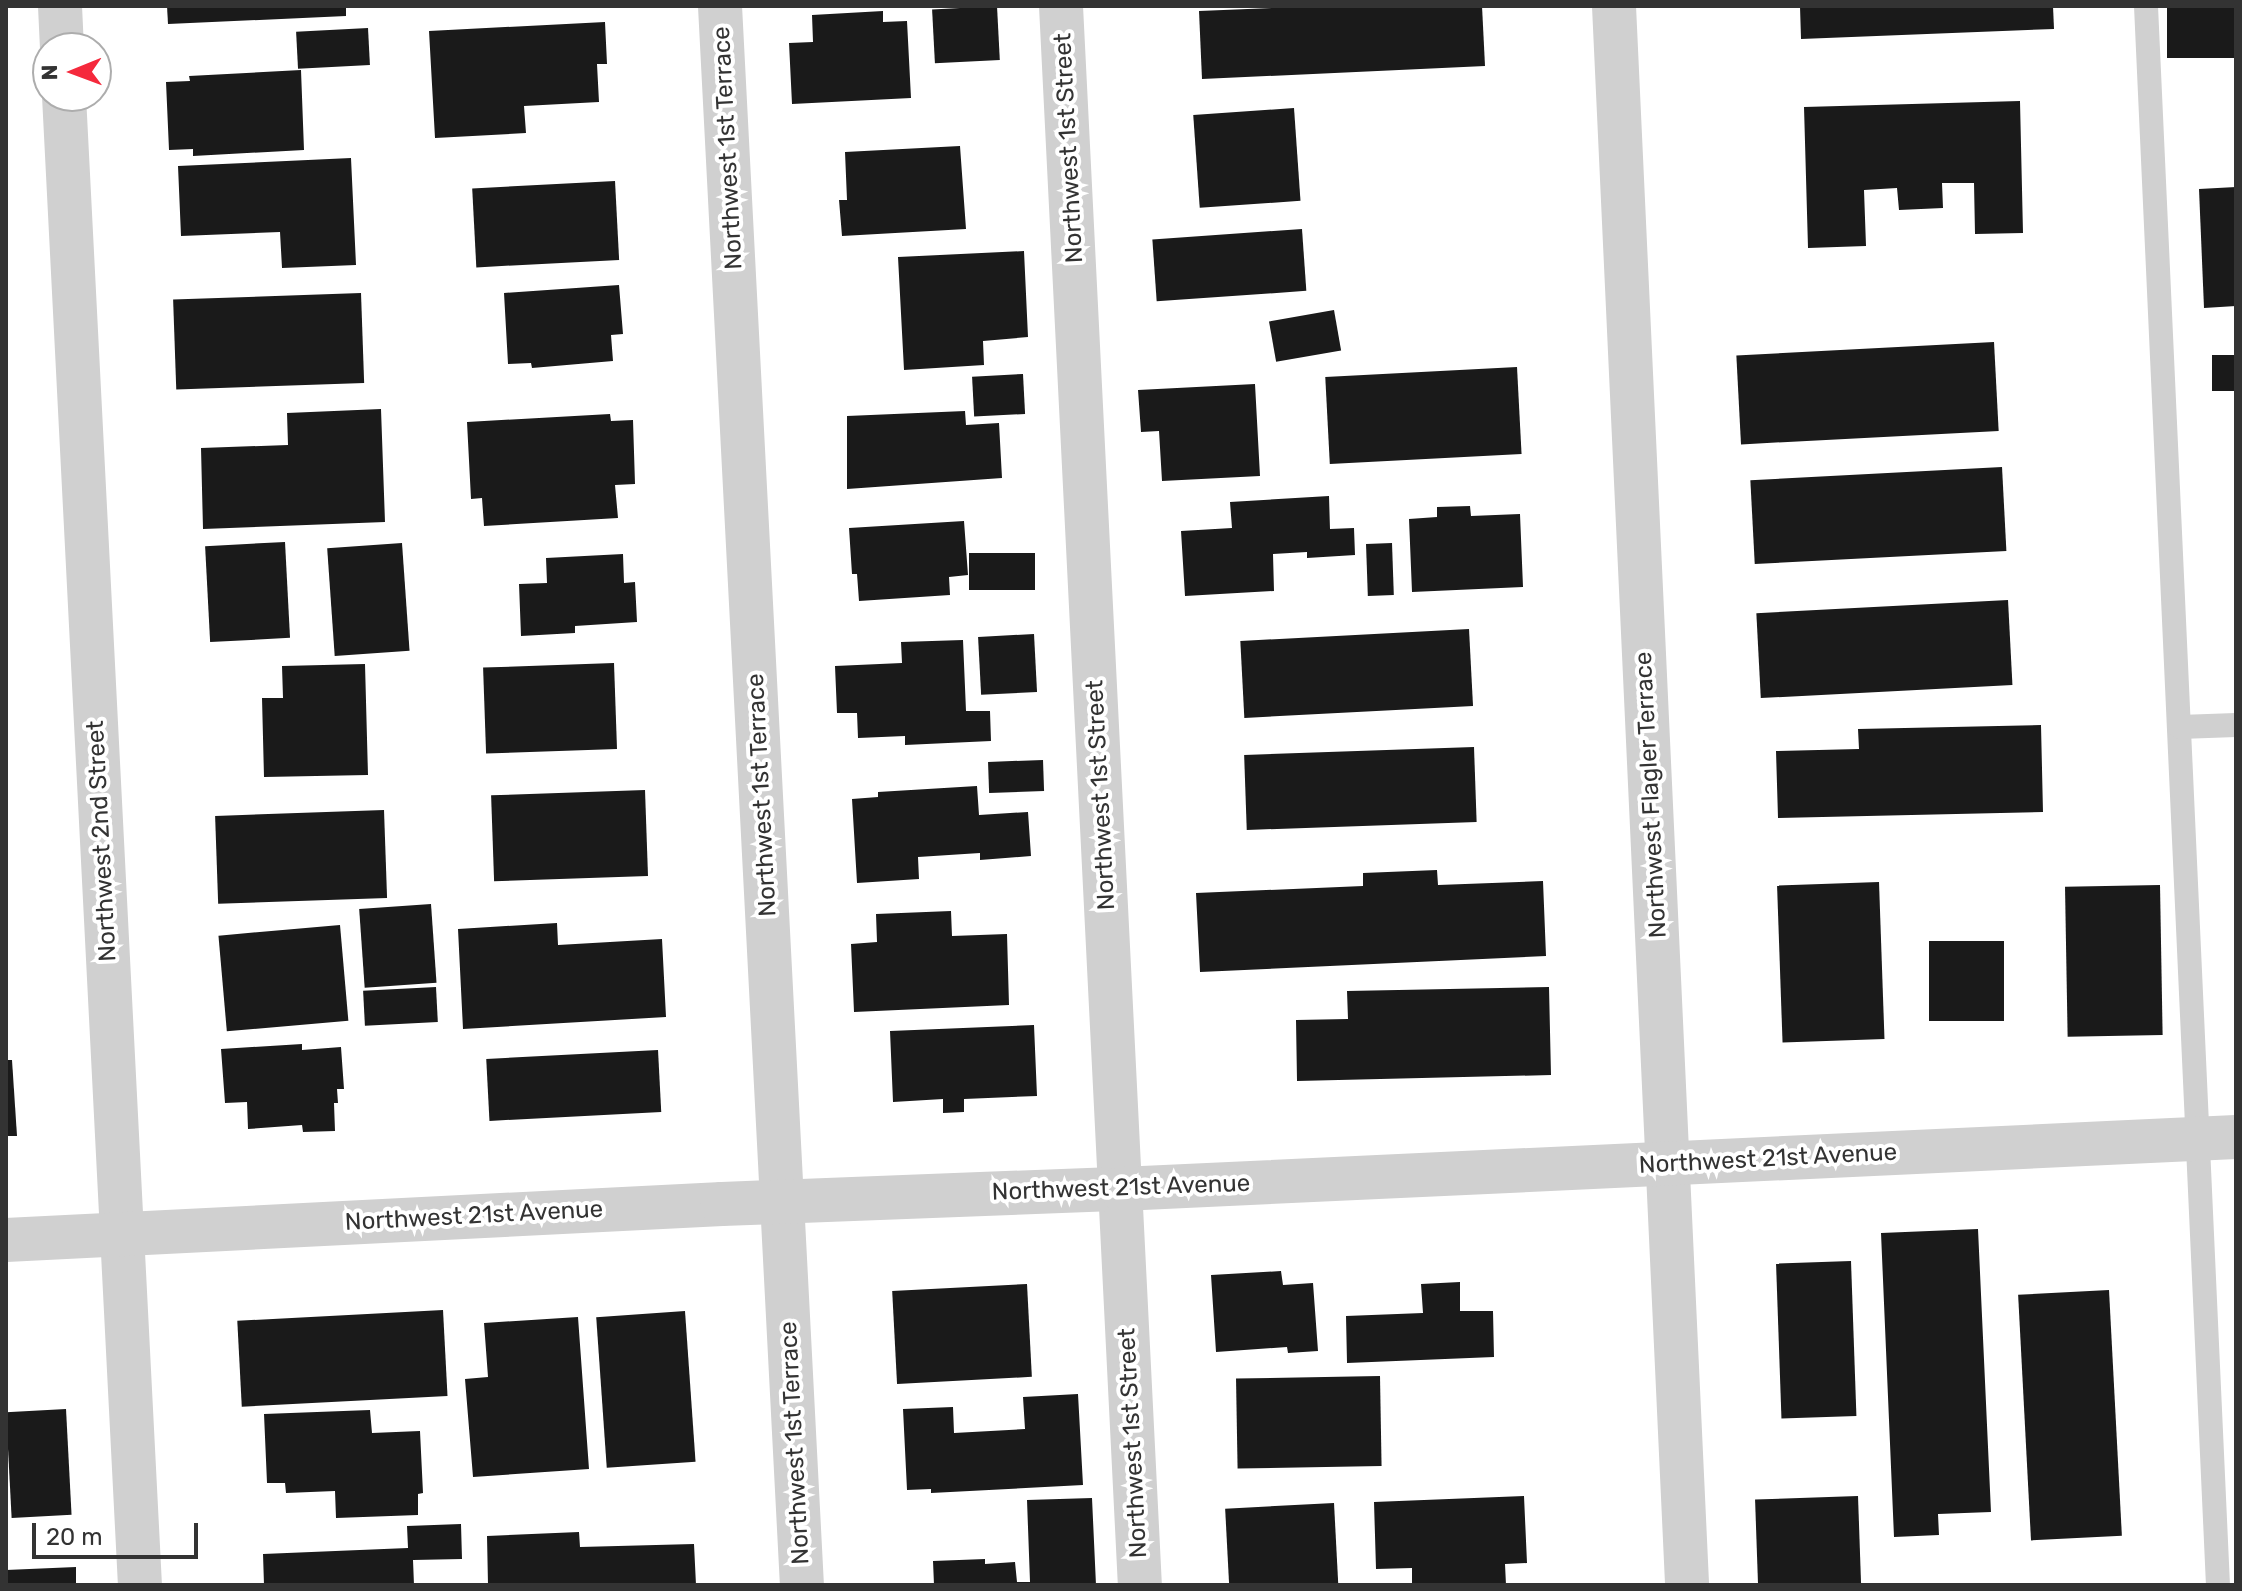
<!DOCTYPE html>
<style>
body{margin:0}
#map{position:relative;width:2242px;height:1591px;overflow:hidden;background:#fff;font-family:Rubik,sans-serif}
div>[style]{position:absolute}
.building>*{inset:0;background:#1a1a1a;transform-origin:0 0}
.lane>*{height:24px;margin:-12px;padding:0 12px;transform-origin:12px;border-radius:12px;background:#d0d0d0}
.street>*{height:44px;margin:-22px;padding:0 22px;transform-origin:22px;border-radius:22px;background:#d0d0d0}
span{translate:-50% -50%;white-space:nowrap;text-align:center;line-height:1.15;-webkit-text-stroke:8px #fff;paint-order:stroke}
.street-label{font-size:24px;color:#333}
.frame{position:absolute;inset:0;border:8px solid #333;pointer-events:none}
.north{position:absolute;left:32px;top:32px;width:80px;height:80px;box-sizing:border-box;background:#fff;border:2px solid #adadad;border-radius:50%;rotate:269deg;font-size:22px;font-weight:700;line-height:32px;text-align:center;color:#333}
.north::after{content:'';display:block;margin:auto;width:28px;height:36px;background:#f5293c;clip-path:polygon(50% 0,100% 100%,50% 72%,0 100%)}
.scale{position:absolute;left:32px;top:1523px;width:166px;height:36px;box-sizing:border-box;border:4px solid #333;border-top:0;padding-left:10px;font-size:24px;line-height:28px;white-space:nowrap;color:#333;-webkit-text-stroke:6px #fff;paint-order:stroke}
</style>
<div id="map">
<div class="building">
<i style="clip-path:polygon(167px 6px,346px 6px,346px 16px,168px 24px)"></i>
<i style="left:997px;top:6px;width:54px;height:65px;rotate:87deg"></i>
<i style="clip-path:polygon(1316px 6px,1482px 6px,1485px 66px,1202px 79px,1199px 11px)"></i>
<i style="clip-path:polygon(1800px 6px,2053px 6px,2054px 29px,1801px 39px)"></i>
<i style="left:2167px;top:6px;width:69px;height:52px"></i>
<i style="clip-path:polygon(883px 11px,883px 22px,907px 21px,911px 98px,792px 104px,789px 43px,813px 42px,812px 15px)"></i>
<i style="clip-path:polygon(605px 22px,607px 64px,597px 64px,599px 102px,524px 106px,526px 133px,435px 138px,429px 31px)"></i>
<i style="left:368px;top:28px;width:37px;height:72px;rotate:87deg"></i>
<i style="clip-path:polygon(301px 70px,304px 150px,193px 156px,193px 149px,169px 150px,166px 82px,190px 81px,189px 76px)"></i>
<i style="clip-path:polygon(2020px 101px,2023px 233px,1975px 234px,1974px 183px,1942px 183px,1943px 208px,1899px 210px,1897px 188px,1864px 190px,1866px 246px,1808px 248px,1804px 107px)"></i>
<i style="left:1294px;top:108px;width:93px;height:101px;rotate:86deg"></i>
<i style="clip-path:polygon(960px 146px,966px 229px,842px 236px,839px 200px,847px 200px,845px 152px)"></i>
<i style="clip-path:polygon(351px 158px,356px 265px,282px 268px,280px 232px,181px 236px,178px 166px)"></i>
<i style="left:615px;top:181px;width:79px;height:143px;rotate:87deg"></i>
<i style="clip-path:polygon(2236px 187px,2236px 306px,2204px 308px,2199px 189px)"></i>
<i style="left:1302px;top:229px;width:62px;height:150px;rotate:86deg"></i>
<i style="clip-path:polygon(1024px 251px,1028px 337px,983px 341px,984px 365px,904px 370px,898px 257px)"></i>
<i style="clip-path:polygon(619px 285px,623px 334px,611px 335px,613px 361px,532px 368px,531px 363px,508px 364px,504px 293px)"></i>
<i style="left:361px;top:293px;width:90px;height:188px;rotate:88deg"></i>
<i style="left:1334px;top:310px;width:41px;height:66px;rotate:80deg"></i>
<i style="left:1994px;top:342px;width:89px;height:258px;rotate:87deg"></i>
<i style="left:2236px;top:355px;width:36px;height:24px;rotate:90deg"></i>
<i style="left:1517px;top:367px;width:87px;height:192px;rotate:87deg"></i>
<i style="left:1023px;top:374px;width:40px;height:51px;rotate:87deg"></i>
<i style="clip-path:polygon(1255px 384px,1260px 476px,1162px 481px,1159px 431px,1141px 432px,1138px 390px)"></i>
<i style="clip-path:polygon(381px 409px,385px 522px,203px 529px,201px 448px,288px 445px,287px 413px)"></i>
<i style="clip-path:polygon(965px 411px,966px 425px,999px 423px,1002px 478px,847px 489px,847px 416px)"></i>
<i style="clip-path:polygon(610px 414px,611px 421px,633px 420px,635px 484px,615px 485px,618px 518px,484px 526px,482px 498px,471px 499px,467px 422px)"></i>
<i style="left:2002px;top:467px;width:84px;height:252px;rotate:87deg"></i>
<i style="clip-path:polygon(1329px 496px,1330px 529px,1354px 528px,1355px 555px,1307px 558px,1307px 552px,1273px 554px,1274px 591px,1185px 596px,1181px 531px,1232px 528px,1230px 502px)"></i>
<i style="clip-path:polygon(1470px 506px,1471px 516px,1520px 514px,1523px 587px,1412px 592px,1409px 519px,1437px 517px,1437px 507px)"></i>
<i style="clip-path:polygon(964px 521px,968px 575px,949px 577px,950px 595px,859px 601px,857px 574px,852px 574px,849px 528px)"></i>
<i style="left:285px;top:542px;width:96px;height:80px;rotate:87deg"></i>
<i style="left:402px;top:543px;width:108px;height:75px;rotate:86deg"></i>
<i style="left:1392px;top:543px;width:52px;height:26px;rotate:88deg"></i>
<i style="left:1035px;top:553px;width:37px;height:66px;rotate:90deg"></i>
<i style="clip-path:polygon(623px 554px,624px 583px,635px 582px,637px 622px,575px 626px,575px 633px,521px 636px,519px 584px,547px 583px,546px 558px)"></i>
<i style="left:2008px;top:600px;width:85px;height:252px;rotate:87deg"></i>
<i style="left:1469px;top:629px;width:77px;height:229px;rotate:87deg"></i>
<i style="left:1034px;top:634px;width:58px;height:56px;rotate:87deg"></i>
<i style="clip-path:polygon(963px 640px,966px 711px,990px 711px,991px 741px,905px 745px,905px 736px,858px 738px,857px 713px,837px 713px,835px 666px,902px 663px,901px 642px)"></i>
<i style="left:614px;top:663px;width:86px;height:131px;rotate:88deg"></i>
<i style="clip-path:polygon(365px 664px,368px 775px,264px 777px,262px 698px,283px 698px,282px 666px)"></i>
<i style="clip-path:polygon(2041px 725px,2043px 812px,1778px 818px,1776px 751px,1859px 749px,1858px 729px)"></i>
<i style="left:1474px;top:747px;width:75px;height:230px;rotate:88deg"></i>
<i style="left:1043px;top:760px;width:31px;height:55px;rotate:88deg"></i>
<i style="clip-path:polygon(977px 786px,979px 815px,1028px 812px,1031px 856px,980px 860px,980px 853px,918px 857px,919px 879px,857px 883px,852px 799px,878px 797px,878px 792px)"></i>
<i style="left:645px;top:790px;width:86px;height:154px;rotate:88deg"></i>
<i style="left:384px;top:810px;width:88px;height:169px;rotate:88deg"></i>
<i style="clip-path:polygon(1437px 870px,1438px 885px,1543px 881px,1546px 956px,1200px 972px,1196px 893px,1363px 886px,1363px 873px)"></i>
<i style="left:1879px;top:882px;width:157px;height:102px;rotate:88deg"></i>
<i style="left:2160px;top:885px;width:150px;height:95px;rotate:89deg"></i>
<i style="left:431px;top:904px;width:79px;height:72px;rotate:86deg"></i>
<i style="clip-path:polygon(951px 911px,952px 936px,1007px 934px,1009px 1005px,854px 1012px,851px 944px,877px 942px,876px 914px)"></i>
<i style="clip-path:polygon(557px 923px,558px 945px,662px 939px,666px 1017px,463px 1029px,458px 929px)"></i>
<i style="left:340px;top:925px;width:96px;height:122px;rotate:85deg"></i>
<i style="left:1929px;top:941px;width:75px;height:80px"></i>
<i style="left:436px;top:987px;width:35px;height:73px;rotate:87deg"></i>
<i style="clip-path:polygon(1549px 987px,1551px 1075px,1297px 1081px,1296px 1020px,1348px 1019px,1347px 991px)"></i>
<i style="clip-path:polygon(1034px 1025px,1037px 1096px,964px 1099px,964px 1112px,943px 1113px,943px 1099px,893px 1102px,890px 1031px)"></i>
<i style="clip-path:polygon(302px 1044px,302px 1050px,341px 1047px,344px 1089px,337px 1089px,338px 1103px,334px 1103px,335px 1131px,303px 1132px,302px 1125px,248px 1129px,247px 1102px,225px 1103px,221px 1049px)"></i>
<i style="left:658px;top:1050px;width:62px;height:172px;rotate:87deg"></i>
<i style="clip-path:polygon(6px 1060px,12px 1060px,17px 1136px,6px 1136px)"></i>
<i style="clip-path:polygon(1978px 1229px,1991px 1512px,1938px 1514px,1939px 1535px,1894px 1537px,1881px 1233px)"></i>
<i style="left:1851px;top:1261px;width:155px;height:75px;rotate:88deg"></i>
<i style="clip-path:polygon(1281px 1271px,1283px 1285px,1313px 1283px,1318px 1351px,1288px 1353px,1287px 1347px,1216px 1352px,1211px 1275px)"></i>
<i style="clip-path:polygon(1460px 1282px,1460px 1311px,1493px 1311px,1494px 1357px,1347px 1363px,1346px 1316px,1423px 1313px,1421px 1284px)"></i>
<i style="left:1027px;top:1284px;width:93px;height:135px;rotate:87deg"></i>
<i style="left:2109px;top:1290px;width:246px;height:91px;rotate:87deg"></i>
<i style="left:443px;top:1310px;width:86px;height:206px;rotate:87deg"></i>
<i style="left:685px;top:1311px;width:151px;height:89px;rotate:86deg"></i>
<i style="clip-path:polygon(578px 1317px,589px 1469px,473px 1477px,465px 1379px,488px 1377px,484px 1323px)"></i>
<i style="left:1380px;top:1376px;width:90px;height:144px;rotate:89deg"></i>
<i style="clip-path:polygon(1078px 1394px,1083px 1485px,931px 1493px,931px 1489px,907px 1490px,903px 1409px,953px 1407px,954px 1433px,1025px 1429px,1023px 1397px)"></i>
<i style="left:66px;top:1409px;width:106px;height:60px;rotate:87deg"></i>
<i style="clip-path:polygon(370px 1410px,372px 1433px,420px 1431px,423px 1493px,418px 1494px,418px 1515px,336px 1518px,335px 1491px,286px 1493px,285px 1483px,267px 1483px,264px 1414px)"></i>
<i style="clip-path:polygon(1524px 1496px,1527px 1563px,1505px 1564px,1506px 1585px,1412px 1585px,1412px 1568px,1376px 1569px,1374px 1502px)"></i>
<i style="left:1858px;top:1496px;width:89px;height:103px;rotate:88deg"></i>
<i style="clip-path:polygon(1092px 1498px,1096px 1585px,934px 1585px,933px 1561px,985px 1559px,985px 1564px,1015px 1562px,1017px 1582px,1030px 1582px,1027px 1500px)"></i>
<i style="left:1334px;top:1503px;width:82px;height:109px;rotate:87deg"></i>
<i style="clip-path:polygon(461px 1524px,462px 1559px,413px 1560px,414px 1585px,264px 1585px,263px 1554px,408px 1548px,407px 1526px)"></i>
<i style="clip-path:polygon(579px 1532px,580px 1547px,694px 1544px,696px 1585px,488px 1585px,487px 1536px)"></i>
<i style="clip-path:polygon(76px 1567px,76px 1585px,6px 1585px,6px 1570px)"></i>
</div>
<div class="lane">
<i style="left:2146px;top:6px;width:1581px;rotate:87.39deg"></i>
<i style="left:2180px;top:727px;width:56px;rotate:-2deg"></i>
</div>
<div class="street">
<i style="left:60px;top:6px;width:42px;rotate:87.3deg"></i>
<i style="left:720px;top:6px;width:1581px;rotate:87.03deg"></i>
<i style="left:1061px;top:6px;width:1581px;rotate:87.14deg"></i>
<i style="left:1614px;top:6px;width:1581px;rotate:87.35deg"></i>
<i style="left:64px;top:96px;width:1491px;rotate:87.08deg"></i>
<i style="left:6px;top:1240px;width:717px;rotate:-2.88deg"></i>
<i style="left:722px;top:1204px;width:399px;rotate:-2.2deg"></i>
<i style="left:1121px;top:1189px;width:1116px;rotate:-2.67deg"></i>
</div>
<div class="street-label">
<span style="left:728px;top:148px;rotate:-93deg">Northwest 1st Terrace</span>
<span style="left:1069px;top:148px;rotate:-93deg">Northwest 1st Street</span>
<span style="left:762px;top:795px;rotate:-93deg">Northwest 1st Terrace</span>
<span style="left:1101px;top:795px;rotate:-93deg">Northwest 1st Street</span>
<span style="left:1651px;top:795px;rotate:-93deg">Northwest Flagler Terrace</span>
<span style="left:102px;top:841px;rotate:-93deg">Northwest 2nd Street</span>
<span style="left:1768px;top:1159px;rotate:-3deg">Northwest 21st Avenue</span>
<span style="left:1121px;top:1188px;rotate:-2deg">Northwest 21st Avenue</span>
<span style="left:474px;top:1216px;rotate:-3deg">Northwest 21st Avenue</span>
<span style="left:795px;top:1443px;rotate:-93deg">Northwest 1st Terrace</span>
<span style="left:1133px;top:1443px;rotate:-93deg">Northwest 1st Street</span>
</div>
<div class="frame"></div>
<div class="north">N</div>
<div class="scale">20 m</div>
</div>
